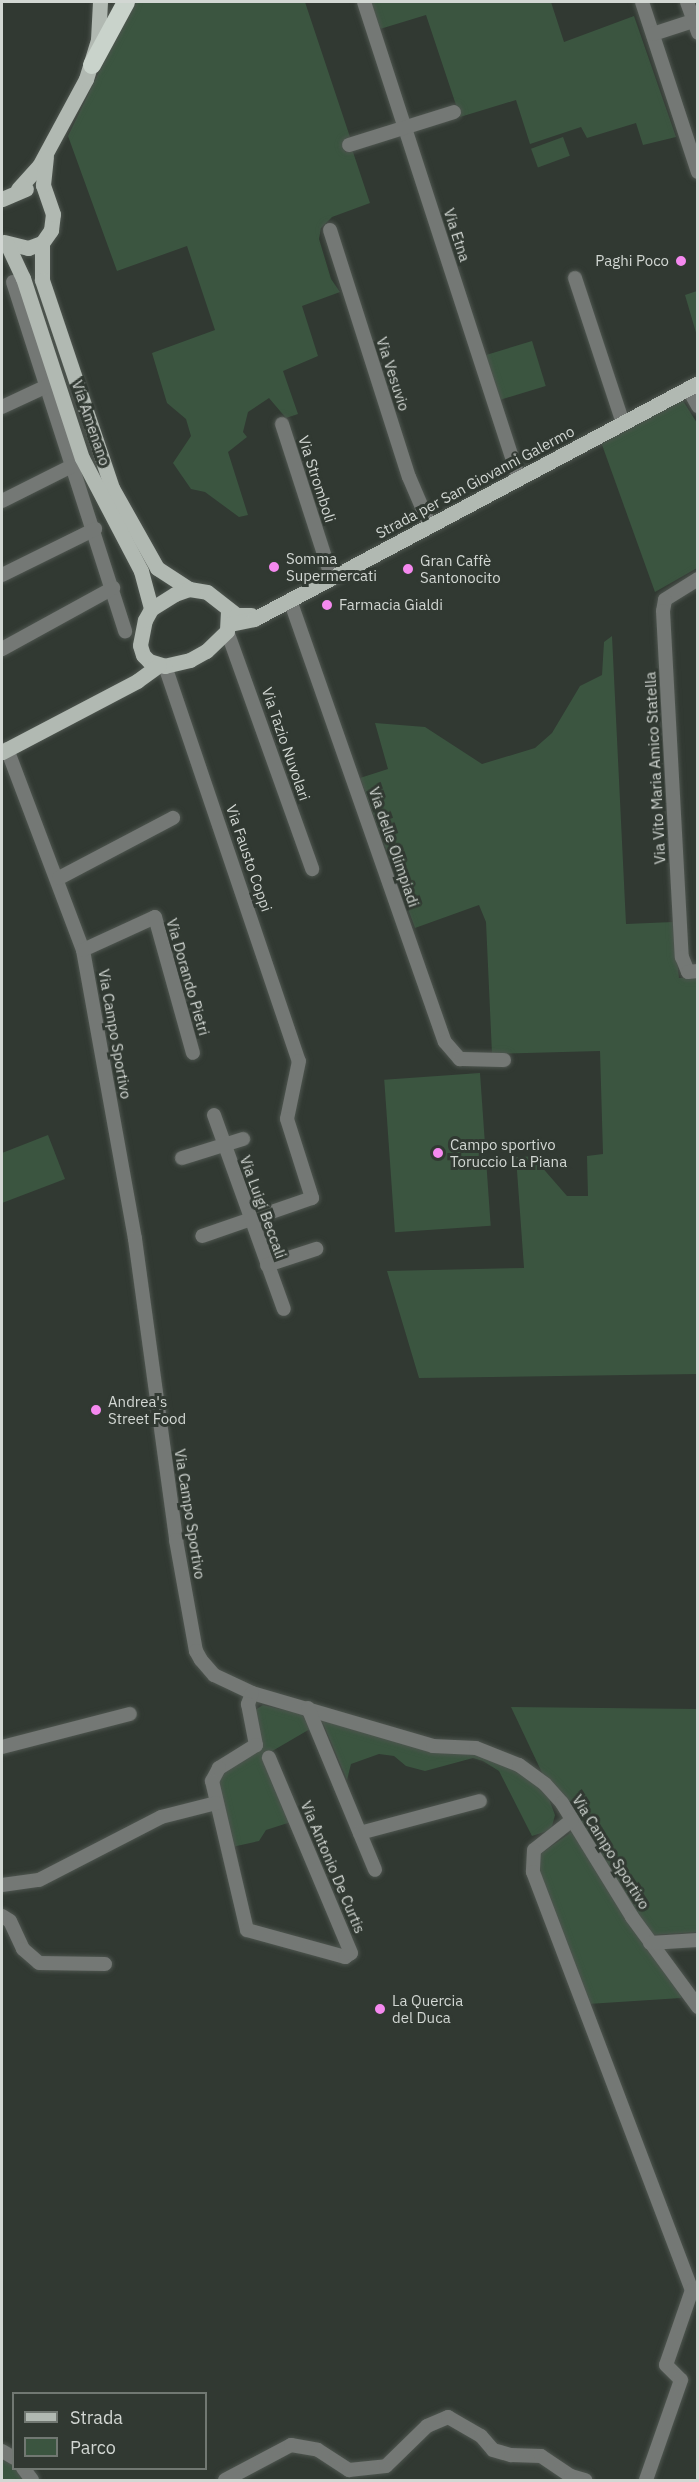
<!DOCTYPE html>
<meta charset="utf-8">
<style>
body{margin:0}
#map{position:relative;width:699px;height:2482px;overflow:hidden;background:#313932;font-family:"IBM Plex Sans",sans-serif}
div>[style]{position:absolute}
.green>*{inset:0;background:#3b5540;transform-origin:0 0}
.roads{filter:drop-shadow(0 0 2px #4e554f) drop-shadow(0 0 2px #4e554f)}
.minor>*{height:14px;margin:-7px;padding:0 7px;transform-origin:7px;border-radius:7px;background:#747875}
.major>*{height:15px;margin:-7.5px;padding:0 7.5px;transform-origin:7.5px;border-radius:7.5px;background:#b1b9b2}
.highway>*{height:18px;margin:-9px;padding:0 9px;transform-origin:9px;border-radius:9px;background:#c9d3cb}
.dots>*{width:16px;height:16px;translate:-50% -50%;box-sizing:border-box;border:3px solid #313932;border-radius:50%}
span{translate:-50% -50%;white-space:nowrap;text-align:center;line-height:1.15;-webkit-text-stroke:6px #313932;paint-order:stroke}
.street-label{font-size:15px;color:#d2d7d3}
.poi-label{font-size:15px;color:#d2d7d3}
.right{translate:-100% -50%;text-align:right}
.left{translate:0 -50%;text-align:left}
.frame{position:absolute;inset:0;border:3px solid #d2d7d3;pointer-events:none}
.legend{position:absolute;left:12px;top:2392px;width:195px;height:78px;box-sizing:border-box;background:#313932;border:2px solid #717872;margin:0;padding:8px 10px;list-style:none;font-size:18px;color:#d2d7d3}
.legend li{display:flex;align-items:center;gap:12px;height:30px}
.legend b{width:30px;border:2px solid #717872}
</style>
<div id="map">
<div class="green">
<i style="clip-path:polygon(133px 2px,305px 2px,350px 137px,345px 141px,345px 152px,353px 152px,370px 203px,332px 217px,321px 228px,319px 239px,331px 279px,340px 292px,302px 306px,318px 356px,283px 371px,298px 414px,286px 418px,269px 398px,248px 412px,243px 432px,247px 437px,228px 452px,248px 515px,239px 517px,205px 492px,191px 489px,173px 463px,191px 436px,186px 419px,167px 403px,152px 353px,215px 330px,187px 246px,117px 271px,68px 136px)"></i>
<i style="clip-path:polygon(371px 2px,551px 2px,564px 42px,634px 16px,676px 137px,643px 145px,636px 123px,587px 138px,581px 127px,530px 144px,516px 100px,460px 117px,426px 15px,380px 29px)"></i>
<i style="left:563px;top:137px;width:20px;height:34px;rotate:70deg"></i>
<i style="clip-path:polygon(697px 291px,698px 291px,697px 336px,685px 295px)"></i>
<i style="left:532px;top:341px;width:47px;height:48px;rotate:73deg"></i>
<i style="clip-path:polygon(682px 399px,697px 423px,697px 568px,655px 592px,601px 442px)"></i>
<i style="clip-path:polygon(612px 636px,626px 924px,673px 922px,679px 978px,697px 977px,697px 1374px,419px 1378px,387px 1271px,524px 1268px,516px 1157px,540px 1156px,540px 1165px,567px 1196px,588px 1196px,587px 1156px,603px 1154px,600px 1051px,492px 1054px,486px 922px,479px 905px,415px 928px,360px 778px,388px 769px,375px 723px,425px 727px,482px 764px,535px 748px,552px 733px,580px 686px,602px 675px,604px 642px)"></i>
<i style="left:480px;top:1073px;width:153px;height:96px;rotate:86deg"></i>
<i style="clip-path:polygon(48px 1135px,65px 1179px,2px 1203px,2px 1153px)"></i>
<i style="clip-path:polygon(263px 1705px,302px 1714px,310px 1729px,262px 1757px,291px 1822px,266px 1830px,259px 1841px,232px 1847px,217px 1781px,222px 1769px,258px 1751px,255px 1710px)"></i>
<i style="clip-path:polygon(511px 1707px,697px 1709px,697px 1932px,651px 1935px,545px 1779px)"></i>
<i style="clip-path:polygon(320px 1716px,493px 1758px,534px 1781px,548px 1796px,555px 1815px,551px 1830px,532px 1836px,499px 1771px,483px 1761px,473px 1758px,425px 1771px,406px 1766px,394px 1756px,379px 1754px,351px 1764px,347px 1780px)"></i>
<i style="clip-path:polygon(573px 1831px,646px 1948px,680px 1990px,681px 1998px,588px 2004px,538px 1873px,539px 1855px)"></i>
<i style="clip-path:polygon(2px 2455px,13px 2464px,24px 2480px,2px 2480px)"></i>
</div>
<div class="roads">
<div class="minor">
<i style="left:364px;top:2px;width:502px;rotate:72deg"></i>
<i style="left:642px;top:2px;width:179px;rotate:71.8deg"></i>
<i style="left:687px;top:2px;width:33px;rotate:70deg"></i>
<i style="left:653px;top:34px;width:42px;rotate:-18deg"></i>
<i style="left:349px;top:145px;width:110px;rotate:-17.4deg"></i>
<i style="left:330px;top:230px;width:259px;rotate:72.3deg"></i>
<i style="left:409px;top:477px;width:53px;rotate:66.8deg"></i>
<i style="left:575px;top:278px;width:153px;rotate:71.7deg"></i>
<i style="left:13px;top:282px;width:367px;rotate:72.2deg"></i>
<i style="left:688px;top:388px;width:21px;rotate:61deg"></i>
<i style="left:2px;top:407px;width:50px;rotate:-25deg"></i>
<i style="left:282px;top:424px;width:163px;rotate:72.1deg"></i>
<i style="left:2px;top:501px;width:78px;rotate:-26.6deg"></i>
<i style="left:2px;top:575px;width:104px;rotate:-26.3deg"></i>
<i style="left:698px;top:579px;width:39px;rotate:148deg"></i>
<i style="left:665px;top:600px;width:11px;rotate:100deg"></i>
<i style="left:663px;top:611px;width:347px;rotate:86.9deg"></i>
<i style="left:682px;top:957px;width:16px;rotate:68deg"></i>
<i style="left:688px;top:972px;width:10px;rotate:-6deg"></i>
<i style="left:290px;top:600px;width:468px;rotate:70.7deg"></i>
<i style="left:445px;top:1042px;width:23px;rotate:49deg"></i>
<i style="left:460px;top:1059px;width:44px;rotate:1.3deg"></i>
<i style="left:227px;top:631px;width:253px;rotate:70.3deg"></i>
<i style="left:2px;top:649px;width:127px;rotate:-28.8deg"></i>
<i style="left:165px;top:666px;width:417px;rotate:71.3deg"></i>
<i style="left:299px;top:1061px;width:59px;rotate:101.7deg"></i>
<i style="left:287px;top:1119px;width:83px;rotate:72.4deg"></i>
<i style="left:312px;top:1198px;width:116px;rotate:160.9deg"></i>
<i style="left:7px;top:749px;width:215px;rotate:69.3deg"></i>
<i style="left:83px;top:950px;width:294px;rotate:79.8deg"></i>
<i style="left:135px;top:1239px;width:304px;rotate:82.2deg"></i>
<i style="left:176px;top:1540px;width:113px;rotate:79.8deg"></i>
<i style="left:196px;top:1651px;width:10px;rotate:61deg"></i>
<i style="left:201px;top:1660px;width:20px;rotate:49deg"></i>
<i style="left:214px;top:1675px;width:42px;rotate:25.3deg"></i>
<i style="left:252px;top:1693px;width:189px;rotate:16.3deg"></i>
<i style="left:433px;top:1746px;width:43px;rotate:2.7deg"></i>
<i style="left:476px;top:1748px;width:46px;rotate:21.6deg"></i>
<i style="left:519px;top:1765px;width:32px;rotate:36deg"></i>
<i style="left:545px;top:1784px;width:25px;rotate:48deg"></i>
<i style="left:562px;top:1803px;width:134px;rotate:58.4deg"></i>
<i style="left:632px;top:1917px;width:112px;rotate:53.7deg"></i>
<i style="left:59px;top:878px;width:129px;rotate:-27.8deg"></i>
<i style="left:83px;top:950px;width:79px;rotate:-24.6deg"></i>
<i style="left:155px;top:917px;width:141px;rotate:74.4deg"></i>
<i style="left:214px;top:1115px;width:206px;rotate:70.2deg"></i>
<i style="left:182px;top:1158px;width:64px;rotate:-17.3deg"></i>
<i style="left:267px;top:1265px;width:52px;rotate:-18.1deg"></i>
<i style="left:252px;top:1693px;width:12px;rotate:110deg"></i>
<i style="left:248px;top:1704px;width:42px;rotate:79deg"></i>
<i style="left:256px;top:1745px;width:44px;rotate:148.1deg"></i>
<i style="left:219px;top:1768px;width:15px;rotate:118deg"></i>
<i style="left:212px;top:1781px;width:153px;rotate:76.8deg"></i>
<i style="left:247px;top:1930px;width:102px;rotate:15.4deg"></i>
<i style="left:345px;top:1957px;width:7px;rotate:-34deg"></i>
<i style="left:351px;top:1953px;width:212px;rotate:-112.8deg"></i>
<i style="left:308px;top:1708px;width:175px;rotate:67.5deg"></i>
<i style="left:2px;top:1747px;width:132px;rotate:-14.5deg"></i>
<i style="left:572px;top:1820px;width:48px;rotate:141.7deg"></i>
<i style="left:534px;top:1850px;width:22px;rotate:93deg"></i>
<i style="left:533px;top:1872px;width:447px;rotate:69.2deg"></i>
<i style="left:692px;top:2290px;width:79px;rotate:109.1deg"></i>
<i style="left:666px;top:2365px;width:21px;rotate:45deg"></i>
<i style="left:681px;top:2380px;width:106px;rotate:109.3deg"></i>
<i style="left:360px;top:1833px;width:124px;rotate:-14.9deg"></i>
<i style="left:2px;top:1885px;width:37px;rotate:-8deg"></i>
<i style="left:39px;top:1880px;width:137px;rotate:-27.3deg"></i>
<i style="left:161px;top:1817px;width:57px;rotate:-14.3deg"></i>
<i style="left:2px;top:1916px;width:9px;rotate:32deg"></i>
<i style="left:10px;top:1921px;width:31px;rotate:65deg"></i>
<i style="left:23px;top:1949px;width:21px;rotate:41deg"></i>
<i style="left:39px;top:1963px;width:66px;rotate:0.9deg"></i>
<i style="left:650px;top:1943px;width:48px;rotate:-3.6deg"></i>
<i style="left:2px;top:2451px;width:14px;rotate:30deg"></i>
<i style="left:23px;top:2468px;width:15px;rotate:53deg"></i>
<i style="left:225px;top:2480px;width:75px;rotate:-27.9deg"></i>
<i style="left:291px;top:2445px;width:27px;rotate:10deg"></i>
<i style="left:318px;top:2450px;width:37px;rotate:33deg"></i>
<i style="left:349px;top:2470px;width:37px;rotate:-6deg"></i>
<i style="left:386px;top:2466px;width:57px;rotate:-44.3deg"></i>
<i style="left:427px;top:2426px;width:23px;rotate:-23deg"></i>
<i style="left:448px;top:2417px;width:38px;rotate:30deg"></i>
<i style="left:481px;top:2436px;width:18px;rotate:49deg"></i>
<i style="left:493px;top:2450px;width:19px;rotate:16deg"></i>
<i style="left:511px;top:2455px;width:30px;rotate:2deg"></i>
<i style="left:541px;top:2456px;width:36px;rotate:34deg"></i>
<i style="left:571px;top:2476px;width:15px;rotate:16deg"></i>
</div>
<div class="major">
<i style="left:18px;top:189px;width:31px;rotate:-48deg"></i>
<i style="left:39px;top:166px;width:99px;rotate:-61.6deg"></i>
<i style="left:86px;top:79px;width:41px;rotate:-72.9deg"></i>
<i style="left:98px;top:40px;width:38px;rotate:-87deg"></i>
<i style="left:2px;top:199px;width:26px;rotate:-23deg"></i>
<i style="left:4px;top:242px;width:25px;rotate:14deg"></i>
<i style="left:28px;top:248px;width:15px;rotate:-20deg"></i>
<i style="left:42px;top:243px;width:16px;rotate:-55deg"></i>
<i style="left:51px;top:230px;width:16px;rotate:-83deg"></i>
<i style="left:53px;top:214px;width:31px;rotate:-109deg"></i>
<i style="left:43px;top:185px;width:28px;rotate:-84deg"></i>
<i style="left:42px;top:243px;width:37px;rotate:90deg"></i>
<i style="left:42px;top:280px;width:219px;rotate:71.4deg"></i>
<i style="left:112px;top:488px;width:92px;rotate:60.6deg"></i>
<i style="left:157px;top:568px;width:38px;rotate:33deg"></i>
<i style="left:7px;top:244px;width:38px;rotate:65deg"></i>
<i style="left:23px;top:278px;width:189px;rotate:71.9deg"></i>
<i style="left:82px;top:458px;width:127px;rotate:62.4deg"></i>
<i style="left:141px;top:571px;width:39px;rotate:75deg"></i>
<i style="left:228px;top:611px;width:20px;rotate:93deg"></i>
<i style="left:227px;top:631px;width:29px;rotate:136deg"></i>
<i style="left:206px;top:651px;width:18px;rotate:151deg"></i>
<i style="left:190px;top:660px;width:26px;rotate:167deg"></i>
<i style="left:165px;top:666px;width:17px;rotate:-163deg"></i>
<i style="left:149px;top:661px;width:8px;rotate:-135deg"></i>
<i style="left:143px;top:655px;width:10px;rotate:-107deg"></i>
<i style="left:140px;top:645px;width:25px;rotate:-79deg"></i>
<i style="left:145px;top:620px;width:13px;rotate:-61deg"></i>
<i style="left:151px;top:609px;width:28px;rotate:-32deg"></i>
<i style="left:175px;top:594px;width:15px;rotate:-20deg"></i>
<i style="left:189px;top:589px;width:18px;rotate:9deg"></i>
<i style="left:207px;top:592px;width:37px;rotate:38deg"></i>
<i style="left:236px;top:615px;width:15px"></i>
<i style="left:230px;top:624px;width:25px;rotate:-12deg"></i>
<i style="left:254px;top:619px;width:503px;rotate:-27.99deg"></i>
<i style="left:2px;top:752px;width:153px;rotate:-27.7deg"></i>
<i style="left:137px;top:681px;width:27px;rotate:-36deg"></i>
</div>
<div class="highway">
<i style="left:92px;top:65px;width:72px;rotate:-61.6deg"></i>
</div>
</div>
<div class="dots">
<i style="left:681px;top:261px;background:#f589ef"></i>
<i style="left:274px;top:567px;background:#f589ef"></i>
<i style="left:408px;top:569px;background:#f589ef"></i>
<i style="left:327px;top:605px;background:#f589ef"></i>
<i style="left:438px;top:1153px;background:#f589ef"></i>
<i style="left:96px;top:1410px;background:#f589ef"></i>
<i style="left:380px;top:2009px;background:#f589ef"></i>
</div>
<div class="street-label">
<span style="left:457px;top:235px;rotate:72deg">Via Etna</span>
<span style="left:393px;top:374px;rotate:72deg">Via Vesuvio</span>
<span style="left:91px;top:423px;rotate:71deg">Via Amenano</span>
<span style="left:317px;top:479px;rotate:72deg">Via Stromboli</span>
<span style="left:475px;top:482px;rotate:-28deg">Strada per San Giovanni Galermo</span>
<span style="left:286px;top:744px;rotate:71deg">Via Tazio Nuvolari</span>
<span style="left:655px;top:768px;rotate:-93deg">Via Vito Maria Amico Statella</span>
<span style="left:394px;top:847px;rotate:71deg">Via delle Olimpiadi</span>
<span style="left:249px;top:858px;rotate:71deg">Via Fausto Coppi</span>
<span style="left:188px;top:977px;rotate:74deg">Via Dorando Pietri</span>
<span style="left:115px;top:1034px;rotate:80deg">Via Campo Sportivo</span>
<span style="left:263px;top:1207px;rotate:70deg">Via Luigi Beccali</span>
<span style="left:190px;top:1514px;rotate:81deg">Via Campo Sportivo</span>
<span style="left:611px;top:1852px;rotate:58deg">Via Campo Sportivo</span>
<span style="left:333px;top:1867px;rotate:67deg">Via Antonio De Curtis</span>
</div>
<div class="poi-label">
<span class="right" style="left:669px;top:261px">Paghi Poco</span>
<span class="left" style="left:286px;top:567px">Somma<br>Supermercati</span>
<span class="left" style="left:420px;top:569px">Gran Caffè<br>Santonocito</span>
<span class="left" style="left:339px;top:605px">Farmacia Gialdi</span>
<span class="left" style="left:450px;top:1153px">Campo sportivo<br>Toruccio La Piana</span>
<span class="left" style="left:108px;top:1410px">Andrea's<br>Street Food</span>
<span class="left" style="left:392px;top:2009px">La Quercia<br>del Duca</span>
</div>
<div class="frame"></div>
<ul class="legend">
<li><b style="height:8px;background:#b1b9b2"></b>Strada</li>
<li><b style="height:16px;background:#3b5540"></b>Parco</li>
</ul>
</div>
